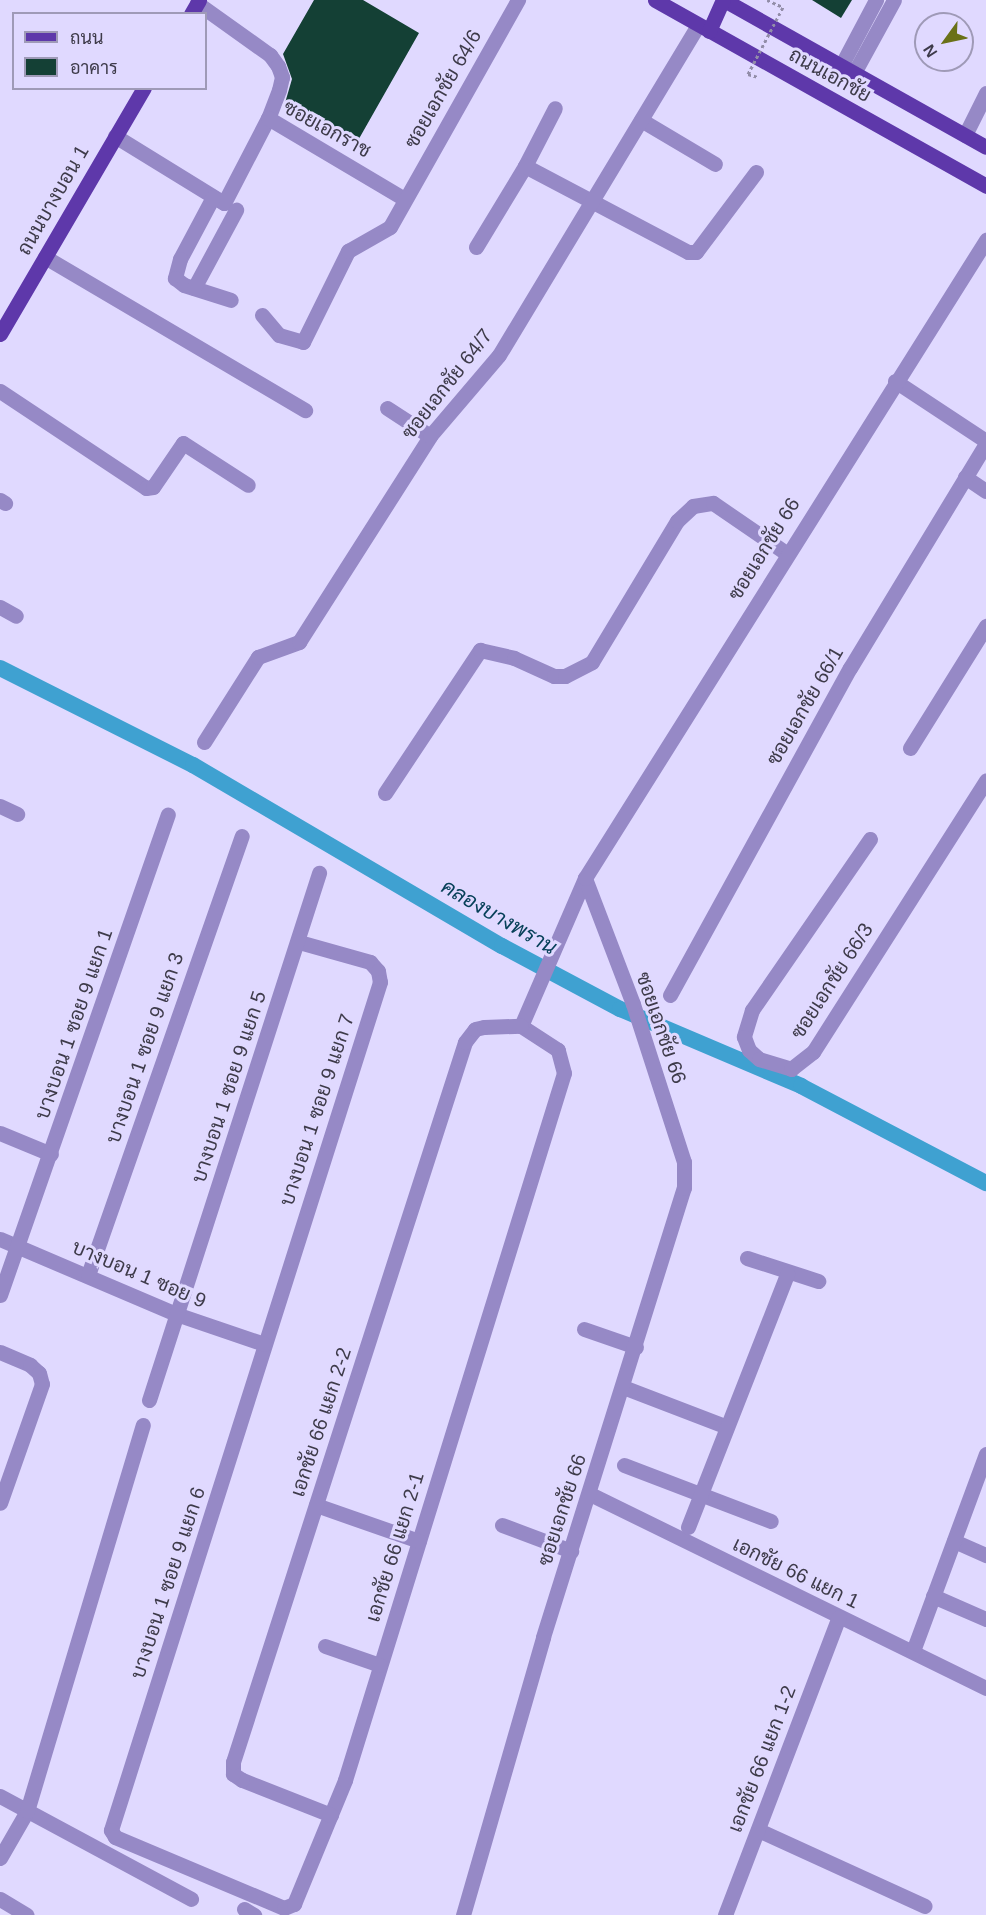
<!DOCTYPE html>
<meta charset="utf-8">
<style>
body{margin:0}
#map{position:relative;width:986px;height:1915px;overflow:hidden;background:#e0d9ff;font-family:Helvetica,Sarabun,sans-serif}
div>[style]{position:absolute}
.canal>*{height:16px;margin:-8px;padding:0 8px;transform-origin:8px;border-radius:8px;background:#3fa1d1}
.building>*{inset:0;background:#144035}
.path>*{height:3px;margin-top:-1.5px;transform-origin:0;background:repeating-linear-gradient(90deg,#928da8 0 3px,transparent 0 6px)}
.minor>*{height:15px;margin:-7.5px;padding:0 7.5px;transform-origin:7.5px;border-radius:7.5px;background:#9689c6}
.major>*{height:15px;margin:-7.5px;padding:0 7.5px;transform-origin:7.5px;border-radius:7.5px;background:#5e38aa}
.path-bridge>*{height:3px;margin-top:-1.5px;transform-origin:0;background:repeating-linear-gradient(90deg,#928da8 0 3px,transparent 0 6px)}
span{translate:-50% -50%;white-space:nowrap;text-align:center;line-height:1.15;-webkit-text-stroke:6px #e0d9ff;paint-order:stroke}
.street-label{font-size:20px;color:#3e3b4a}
.water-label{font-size:21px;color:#074059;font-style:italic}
.legend{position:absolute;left:12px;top:12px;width:195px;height:78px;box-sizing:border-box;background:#e0d9ff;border:2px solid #9f9ab7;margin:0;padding:8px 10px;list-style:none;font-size:18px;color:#3e3b4a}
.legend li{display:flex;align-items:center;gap:12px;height:30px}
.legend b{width:30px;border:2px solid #9f9ab7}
.north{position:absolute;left:914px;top:12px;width:60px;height:60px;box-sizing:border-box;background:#e0d9ff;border:2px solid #9f9ab7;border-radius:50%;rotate:237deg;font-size:16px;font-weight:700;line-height:24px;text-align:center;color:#3e3b4a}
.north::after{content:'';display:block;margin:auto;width:21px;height:27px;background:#6a7118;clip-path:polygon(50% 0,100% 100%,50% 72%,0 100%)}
</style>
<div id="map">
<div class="canal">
<i style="left:0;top:668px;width:216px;rotate:26.7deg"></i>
<i style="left:193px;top:765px;width:358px;rotate:30.4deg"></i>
<i style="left:502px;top:946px;width:134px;rotate:28.1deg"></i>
<i style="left:620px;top:1009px;width:197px;rotate:23deg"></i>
<i style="left:801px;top:1086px;width:209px;rotate:27.7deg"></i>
</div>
<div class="building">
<i style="clip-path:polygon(314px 0,363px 0,419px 33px,356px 144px,285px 103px,292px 79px,283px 54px)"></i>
<i style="clip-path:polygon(812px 0,852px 0,841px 18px)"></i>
</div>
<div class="path">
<i style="left:767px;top:0;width:17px;rotate:24deg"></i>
<i style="left:748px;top:74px;width:10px;rotate:17deg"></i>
</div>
<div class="minor">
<i style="left:197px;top:3px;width:90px;rotate:35.5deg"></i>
<i style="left:270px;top:55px;width:14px;rotate:54deg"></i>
<i style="left:278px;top:66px;width:12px;rotate:70deg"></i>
<i style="left:282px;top:77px;width:13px;rotate:103deg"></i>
<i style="left:279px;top:90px;width:30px;rotate:111deg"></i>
<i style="left:841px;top:66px;width:75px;rotate:-62.1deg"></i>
<i style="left:854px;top:73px;width:83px;rotate:-61.3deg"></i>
<i style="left:641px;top:120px;width:86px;rotate:30.7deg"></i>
<i style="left:965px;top:135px;width:47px;rotate:-63.4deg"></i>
<i style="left:115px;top:136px;width:128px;rotate:31.6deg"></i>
<i style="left:224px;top:203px;width:96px;rotate:-62.6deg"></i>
<i style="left:268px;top:118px;width:157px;rotate:30.7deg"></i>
<i style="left:525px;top:166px;width:65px;rotate:-62.7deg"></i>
<i style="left:213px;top:197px;width:70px;rotate:118deg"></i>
<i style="left:180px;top:259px;width:20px;rotate:105deg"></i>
<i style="left:175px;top:278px;width:11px;rotate:38deg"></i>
<i style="left:184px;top:285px;width:49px;rotate:17.7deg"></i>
<i style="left:476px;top:247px;width:95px;rotate:-58.8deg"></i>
<i style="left:525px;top:166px;width:184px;rotate:27.8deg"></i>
<i style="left:688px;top:252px;width:8px"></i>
<i style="left:696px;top:252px;width:100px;rotate:-53.1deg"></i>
<i style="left:45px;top:257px;width:302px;rotate:30.5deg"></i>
<i style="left:194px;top:288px;width:89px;rotate:-61.7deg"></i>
<i style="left:262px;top:315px;width:26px;rotate:50deg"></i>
<i style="left:279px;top:335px;width:25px;rotate:16deg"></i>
<i style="left:303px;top:342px;width:102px;rotate:-63.7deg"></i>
<i style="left:348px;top:251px;width:48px;rotate:-29.7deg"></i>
<i style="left:390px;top:227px;width:261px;rotate:-60.6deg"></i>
<i style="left:895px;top:381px;width:109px;rotate:33.4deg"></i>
<i style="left:0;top:391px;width:175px;rotate:33.6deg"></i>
<i style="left:146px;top:488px;width:7px;rotate:-8deg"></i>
<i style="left:153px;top:487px;width:53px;rotate:-55.7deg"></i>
<i style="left:183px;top:443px;width:77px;rotate:32.9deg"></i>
<i style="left:387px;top:408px;width:51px;rotate:33.1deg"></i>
<i style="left:965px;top:477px;width:25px;rotate:34deg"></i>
<i style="left:0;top:500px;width:6px;rotate:31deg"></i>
<i style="left:0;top:607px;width:18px;rotate:29deg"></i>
<i style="left:204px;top:742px;width:101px;rotate:-57.6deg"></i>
<i style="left:258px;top:657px;width:44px;rotate:-20.1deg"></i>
<i style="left:299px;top:642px;width:244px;rotate:-57.5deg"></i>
<i style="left:430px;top:436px;width:106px;rotate:-49.6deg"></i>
<i style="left:499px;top:355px;width:385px;rotate:-58.9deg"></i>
<i style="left:910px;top:748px;width:144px;rotate:-58.1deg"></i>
<i style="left:385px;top:793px;width:172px;rotate:-56.4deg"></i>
<i style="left:480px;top:650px;width:35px;rotate:13deg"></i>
<i style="left:514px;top:658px;width:44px;rotate:24.2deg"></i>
<i style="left:554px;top:676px;width:11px"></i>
<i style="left:565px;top:676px;width:30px;rotate:-27deg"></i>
<i style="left:592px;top:662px;width:165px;rotate:-58.9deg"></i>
<i style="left:677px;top:521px;width:22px;rotate:-43deg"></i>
<i style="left:693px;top:506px;width:20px;rotate:-9deg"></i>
<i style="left:713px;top:503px;width:88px;rotate:34.4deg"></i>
<i style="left:0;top:806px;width:19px;rotate:25deg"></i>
<i style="left:870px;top:839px;width:208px;rotate:124.6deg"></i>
<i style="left:752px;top:1010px;width:28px;rotate:107deg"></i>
<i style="left:744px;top:1037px;width:14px;rotate:69deg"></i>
<i style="left:749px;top:1050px;width:13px;rotate:42deg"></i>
<i style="left:759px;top:1059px;width:34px;rotate:17deg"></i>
<i style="left:791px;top:1069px;width:28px;rotate:-38deg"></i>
<i style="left:813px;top:1052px;width:322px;rotate:-57.5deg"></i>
<i style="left:299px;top:942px;width:74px;rotate:15.7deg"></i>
<i style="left:370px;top:962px;width:12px;rotate:48deg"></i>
<i style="left:378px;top:971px;width:11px;rotate:80deg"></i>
<i style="left:380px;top:982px;width:890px;rotate:107.6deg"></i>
<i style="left:111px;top:1830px;width:8px;rotate:60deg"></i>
<i style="left:115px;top:1837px;width:183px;rotate:22.8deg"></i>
<i style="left:284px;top:1908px;width:11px;rotate:-22deg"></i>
<i style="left:294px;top:1904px;width:134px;rotate:-67.6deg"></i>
<i style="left:345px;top:1780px;width:740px;rotate:-72.79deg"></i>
<i style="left:564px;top:1073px;width:24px;rotate:-105deg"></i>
<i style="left:558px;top:1050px;width:44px;rotate:-147deg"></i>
<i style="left:670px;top:995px;width:373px;rotate:-61.2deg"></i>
<i style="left:850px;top:668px;width:263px;rotate:-58.8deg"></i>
<i style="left:521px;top:1026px;width:161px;rotate:-66.6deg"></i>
<i style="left:0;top:1133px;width:55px;rotate:22.4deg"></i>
<i style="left:0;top:1239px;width:191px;rotate:23.1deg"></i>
<i style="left:176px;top:1314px;width:93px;rotate:18.8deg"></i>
<i style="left:747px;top:1258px;width:75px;rotate:17.9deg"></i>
<i style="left:88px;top:1275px;width:465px;rotate:-70.7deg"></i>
<i style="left:0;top:1295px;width:509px;rotate:-70.75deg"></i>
<i style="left:584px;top:1329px;width:55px;rotate:19.1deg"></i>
<i style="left:0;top:1352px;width:33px;rotate:23deg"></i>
<i style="left:30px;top:1365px;width:12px;rotate:42deg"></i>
<i style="left:39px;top:1373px;width:11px;rotate:75deg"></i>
<i style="left:42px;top:1384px;width:126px;rotate:109.4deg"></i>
<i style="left:623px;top:1387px;width:111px;rotate:21deg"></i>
<i style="left:149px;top:1400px;width:554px;rotate:-72.12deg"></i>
<i style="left:624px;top:1465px;width:157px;rotate:20.9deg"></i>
<i style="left:590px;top:1494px;width:441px;rotate:26.1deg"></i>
<i style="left:316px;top:1505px;width:109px;rotate:19.3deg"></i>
<i style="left:502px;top:1525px;width:74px;rotate:20.6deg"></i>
<i style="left:688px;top:1527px;width:272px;rotate:-68.6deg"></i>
<i style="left:954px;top:1541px;width:35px;rotate:24deg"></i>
<i style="left:933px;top:1596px;width:58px;rotate:23.5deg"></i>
<i style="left:325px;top:1646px;width:58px;rotate:19.1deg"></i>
<i style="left:913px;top:1651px;width:210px;rotate:-69.7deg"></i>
<i style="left:0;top:1796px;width:217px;rotate:28.3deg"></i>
<i style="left:331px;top:1815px;width:96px;rotate:-158.5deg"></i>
<i style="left:242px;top:1780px;width:11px;rotate:-146deg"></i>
<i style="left:233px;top:1774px;width:12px;rotate:-90deg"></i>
<i style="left:233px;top:1762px;width:756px;rotate:-72.14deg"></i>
<i style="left:465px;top:1042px;width:16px;rotate:-52deg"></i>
<i style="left:475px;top:1029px;width:9px;rotate:-13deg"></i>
<i style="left:484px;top:1027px;width:37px;rotate:-2deg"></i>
<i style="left:758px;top:1830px;width:183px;rotate:24.5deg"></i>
<i style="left:0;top:1858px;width:54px;rotate:-60.1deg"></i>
<i style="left:27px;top:1811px;width:403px;rotate:-73.3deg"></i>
<i style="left:0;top:1899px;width:31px;rotate:31deg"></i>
<i style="left:244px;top:1909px;width:12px;rotate:31deg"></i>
<i style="left:463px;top:1915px;width:289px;rotate:-73.9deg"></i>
<i style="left:543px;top:1637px;width:471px;rotate:-72.6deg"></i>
<i style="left:684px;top:1188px;width:26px;rotate:-90deg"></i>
<i style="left:684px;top:1162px;width:166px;rotate:-107.9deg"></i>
<i style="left:633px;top:1004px;width:135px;rotate:-110.9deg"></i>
<i style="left:585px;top:878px;width:754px;rotate:-57.85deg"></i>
<i style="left:725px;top:1915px;width:319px;rotate:-69.1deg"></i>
</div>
<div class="major">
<i style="left:655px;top:0;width:380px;rotate:29.3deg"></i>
<i style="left:724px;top:0;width:300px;rotate:29.3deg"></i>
<i style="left:191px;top:14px;width:16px;rotate:-60deg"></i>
<i style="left:709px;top:31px;width:34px;rotate:-66deg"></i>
<i style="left:0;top:334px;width:285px;rotate:-59.7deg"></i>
</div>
<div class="path-bridge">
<i style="left:748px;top:74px;width:76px;rotate:-62.4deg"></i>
</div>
<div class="street-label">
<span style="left:830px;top:75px;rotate:29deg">ถนนเอกชัย</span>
<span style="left:443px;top:89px;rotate:-60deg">ซอยเอกชัย 64/6</span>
<span style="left:327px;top:129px;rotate:29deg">ซอยเอกราช</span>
<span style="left:53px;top:200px;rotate:-60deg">ถนนบางบอน 1</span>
<span style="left:447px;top:384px;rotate:-52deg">ซอยเอกชัย 64/7</span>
<span style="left:764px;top:549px;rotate:-58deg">ซอยเอกชัย 66</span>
<span style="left:805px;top:706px;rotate:-60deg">ซอยเอกชัย 66/1</span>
<span style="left:832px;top:981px;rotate:-57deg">ซอยเอกชัย 66/3</span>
<span style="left:74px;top:1024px;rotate:-71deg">บางบอน 1 ซอย 9 แยก 1</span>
<span style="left:661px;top:1028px;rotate:71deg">ซอยเอกชัย 66</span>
<span style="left:145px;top:1048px;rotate:-71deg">บางบอน 1 ซอย 9 แยก 3</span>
<span style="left:229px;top:1087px;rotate:-72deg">บางบอน 1 ซอย 9 แยก 5</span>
<span style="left:317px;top:1110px;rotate:-72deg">บางบอน 1 ซอย 9 แยก 7</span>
<span style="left:139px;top:1274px;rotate:23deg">บางบอน 1 ซอย 9</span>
<span style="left:321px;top:1422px;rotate:-72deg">เอกชัย 66 แยก 2-2</span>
<span style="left:562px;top:1510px;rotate:-72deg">ซอยเอกชัย 66</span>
<span style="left:395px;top:1547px;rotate:-73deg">เอกชัย 66 แยก 2-1</span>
<span style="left:796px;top:1573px;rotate:26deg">เอกชัย 66 แยก 1</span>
<span style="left:168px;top:1583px;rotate:-72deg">บางบอน 1 ซอย 9 แยก 6</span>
<span style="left:762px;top:1759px;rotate:-69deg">เอกชัย 66 แยก 1-2</span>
</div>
<div class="water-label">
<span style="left:499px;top:917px;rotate:30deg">คลองบางพราน</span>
</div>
<ul class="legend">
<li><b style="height:8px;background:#5e38aa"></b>ถนน</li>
<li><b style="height:16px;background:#144035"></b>อาคาร</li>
</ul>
<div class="north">N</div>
</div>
